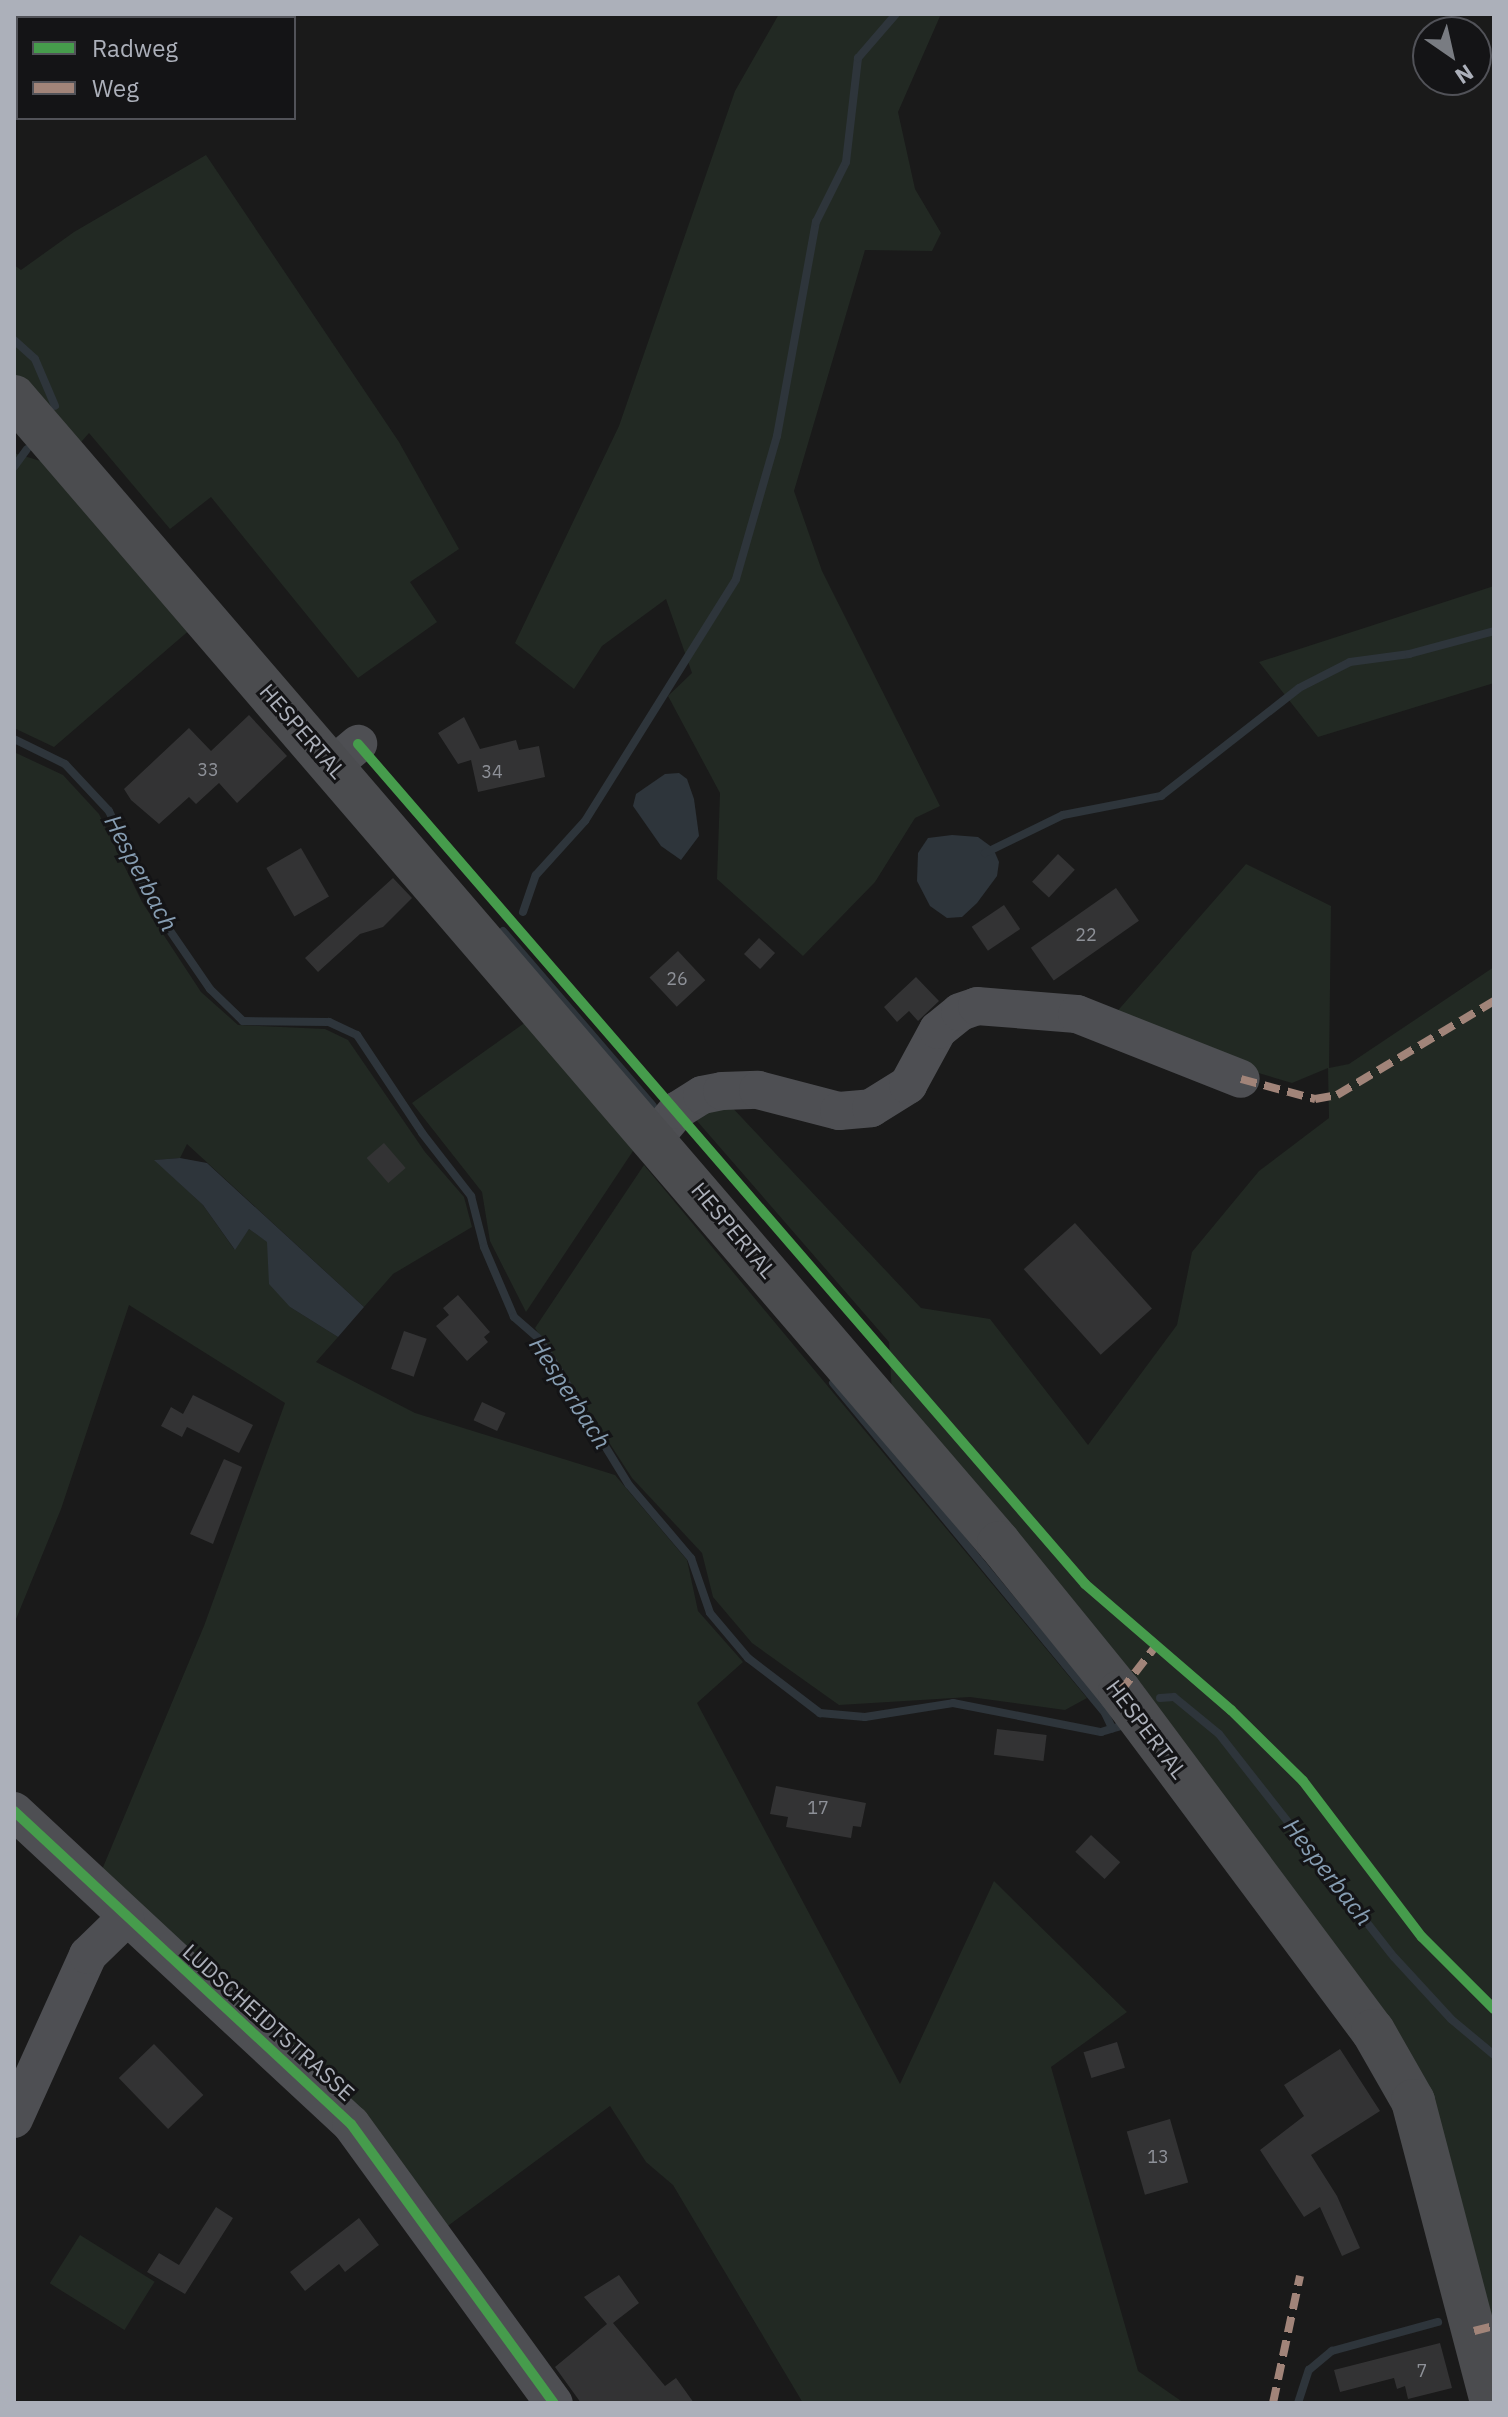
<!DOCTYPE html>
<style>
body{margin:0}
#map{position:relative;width:1508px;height:2417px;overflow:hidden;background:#1a1a1a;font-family:"IBM Plex Sans",sans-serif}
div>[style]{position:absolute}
.green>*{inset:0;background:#222923;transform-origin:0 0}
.water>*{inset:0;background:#2e353b}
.stream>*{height:8px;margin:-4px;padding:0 4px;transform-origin:4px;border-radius:4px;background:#2e353b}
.building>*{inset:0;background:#333334;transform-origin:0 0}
.minor>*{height:38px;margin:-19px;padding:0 19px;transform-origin:19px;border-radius:19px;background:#4e4f53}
.major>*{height:44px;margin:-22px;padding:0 22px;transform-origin:22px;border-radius:22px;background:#4b4c4f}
.quiet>*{height:8px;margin-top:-4px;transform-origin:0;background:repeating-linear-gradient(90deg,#a18479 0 16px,transparent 0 24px)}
.cycleway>*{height:10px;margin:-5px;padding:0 5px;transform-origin:5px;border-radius:5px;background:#469c4c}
span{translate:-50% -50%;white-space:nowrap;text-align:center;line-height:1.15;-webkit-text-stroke:6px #141416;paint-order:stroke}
.number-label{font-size:18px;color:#8e9198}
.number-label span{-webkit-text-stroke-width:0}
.street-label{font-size:22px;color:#acb0ba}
.water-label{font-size:24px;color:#869db2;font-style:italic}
.frame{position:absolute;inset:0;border:16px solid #acb0ba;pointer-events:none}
.legend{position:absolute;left:16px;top:16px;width:280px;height:104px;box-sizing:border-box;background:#141416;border:2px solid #515258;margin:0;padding:10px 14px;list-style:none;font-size:24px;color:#acb0ba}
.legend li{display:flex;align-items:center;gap:16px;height:40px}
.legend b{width:40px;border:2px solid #515258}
.north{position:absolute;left:1412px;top:16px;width:80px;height:80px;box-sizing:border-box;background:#141416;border:2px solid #515258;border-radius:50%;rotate:146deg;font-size:22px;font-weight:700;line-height:32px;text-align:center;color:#acb0ba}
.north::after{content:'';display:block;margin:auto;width:28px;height:36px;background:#797c82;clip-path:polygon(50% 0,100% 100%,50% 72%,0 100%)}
</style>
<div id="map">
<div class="green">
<i style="clip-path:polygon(779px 14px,941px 14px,898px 112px,915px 189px,941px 233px,932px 251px,865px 250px,794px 491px,822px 571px,940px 806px,915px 818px,875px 882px,803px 956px,717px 879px,720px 793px,668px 696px,692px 673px,666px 599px,602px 646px,574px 689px,515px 643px,619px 426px,735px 91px)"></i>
<i style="clip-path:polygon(206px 155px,399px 442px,459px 549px,410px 582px,437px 622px,358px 678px,211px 497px,170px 529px,89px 433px,75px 449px,14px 378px,14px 265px,21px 270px,74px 232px)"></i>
<i style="clip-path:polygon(14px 453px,44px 462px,192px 628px,54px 747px,14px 728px)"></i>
<i style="clip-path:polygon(1494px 586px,1494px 683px,1318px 737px,1259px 662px)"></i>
<i style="clip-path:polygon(14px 752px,63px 775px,99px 814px,142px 902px,201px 992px,238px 1025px,325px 1029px,348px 1040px,425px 1152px,464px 1197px,472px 1227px,393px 1274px,364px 1307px,187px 1144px,180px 1158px,155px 1160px,203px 1205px,234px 1249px,249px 1229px,268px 1242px,290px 1307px,338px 1337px,316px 1362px,415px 1413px,615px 1475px,687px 1560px,698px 1611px,743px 1662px,697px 1703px,900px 2084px,994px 1881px,1127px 2012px,1051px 2067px,1138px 2371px,1184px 2403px,803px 2403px,673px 2185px,646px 2162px,610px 2106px,445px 2228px,101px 1872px,204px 1626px,285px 1403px,129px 1305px,61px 1509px,14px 1624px)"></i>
<i style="clip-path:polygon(1246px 864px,1331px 906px,1329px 1068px,1349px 1064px,1494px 967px,1494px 2344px,1418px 2076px,1140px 1682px,892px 1394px,889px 1342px,691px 1114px,727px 1102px,921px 1308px,990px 1319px,1088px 1445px,1177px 1325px,1192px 1252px,1259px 1171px,1329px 1118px,1328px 1068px,1292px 1083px,1235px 1066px,1114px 1015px)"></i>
<i style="clip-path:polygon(530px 1019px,637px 1145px,526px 1312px,490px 1241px,482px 1192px,412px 1103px)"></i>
<i style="clip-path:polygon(644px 1165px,1087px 1698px,1065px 1710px,970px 1697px,839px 1705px,752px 1643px,713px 1597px,702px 1553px,632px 1478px,535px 1328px)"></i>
<i style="left:80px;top:2235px;width:88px;height:57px;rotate:32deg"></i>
</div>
<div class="water">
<i style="clip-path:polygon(679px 773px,687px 779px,694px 799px,699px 836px,681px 860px,661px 846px,633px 806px,636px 794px,665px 774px)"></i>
<i style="clip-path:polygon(952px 835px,978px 837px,993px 848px,999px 862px,997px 876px,977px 903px,962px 917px,947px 918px,930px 906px,917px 881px,918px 853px,928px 838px)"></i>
<i style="clip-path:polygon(180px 1158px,207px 1163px,364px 1307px,338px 1337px,290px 1307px,269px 1284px,267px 1242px,249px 1229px,235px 1250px,203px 1205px,154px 1160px)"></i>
</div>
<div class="stream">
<i style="left:14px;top:340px;width:28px;rotate:42deg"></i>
<i style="left:35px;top:359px;width:51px;rotate:66.9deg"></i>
<i style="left:14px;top:467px;width:22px;rotate:-54deg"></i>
<i style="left:14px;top:739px;width:57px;rotate:26.1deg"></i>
<i style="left:65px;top:764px;width:64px;rotate:46.9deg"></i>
<i style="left:109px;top:811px;width:105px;rotate:65.1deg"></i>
<i style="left:153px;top:906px;width:101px;rotate:55.5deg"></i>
<i style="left:210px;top:989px;width:46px;rotate:44.1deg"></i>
<i style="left:243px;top:1021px;width:86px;rotate:0.7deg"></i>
<i style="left:329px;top:1022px;width:31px;rotate:25deg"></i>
<i style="left:357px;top:1035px;width:118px;rotate:56.4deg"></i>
<i style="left:422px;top:1133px;width:80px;rotate:52.1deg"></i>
<i style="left:471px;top:1196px;width:53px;rotate:75.7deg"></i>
<i style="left:484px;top:1247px;width:76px;rotate:66.8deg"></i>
<i style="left:514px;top:1317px;width:35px;rotate:41deg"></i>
<i style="left:540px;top:1340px;width:170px;rotate:58.5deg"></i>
<i style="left:629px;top:1485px;width:96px;rotate:49.7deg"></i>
<i style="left:691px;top:1558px;width:58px;rotate:70.9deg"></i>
<i style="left:710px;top:1613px;width:59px;rotate:49.8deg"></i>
<i style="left:748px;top:1658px;width:91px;rotate:37.4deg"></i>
<i style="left:820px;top:1713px;width:45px;rotate:5.1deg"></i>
<i style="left:865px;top:1717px;width:89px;rotate:-9deg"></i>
<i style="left:953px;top:1703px;width:151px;rotate:11.1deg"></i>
<i style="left:1101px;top:1732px;width:21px;rotate:-17deg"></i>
<i style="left:985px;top:853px;width:87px;rotate:-26deg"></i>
<i style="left:1063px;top:815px;width:100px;rotate:-11deg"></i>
<i style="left:1161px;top:796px;width:175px;rotate:-38deg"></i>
<i style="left:1299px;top:688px;width:57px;rotate:-27deg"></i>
<i style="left:1350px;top:662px;width:60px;rotate:-7.7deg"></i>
<i style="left:1409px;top:654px;width:88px;rotate:-15.1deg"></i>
<i style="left:523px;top:912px;width:39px;rotate:-71deg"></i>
<i style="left:536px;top:875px;width:73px;rotate:-47.8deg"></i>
<i style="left:585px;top:821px;width:285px;rotate:-58deg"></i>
<i style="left:736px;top:579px;width:149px;rotate:-74deg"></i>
<i style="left:777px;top:436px;width:218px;rotate:-79.7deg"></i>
<i style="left:816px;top:222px;width:67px;rotate:-63.4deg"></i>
<i style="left:846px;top:162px;width:105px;rotate:-83.4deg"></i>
<i style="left:858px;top:58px;width:58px;rotate:-49.2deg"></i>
<i style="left:503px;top:931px;width:230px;rotate:49.4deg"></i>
<i style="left:833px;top:1383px;width:428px;rotate:50.5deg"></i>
<i style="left:1105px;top:1713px;width:17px;rotate:65deg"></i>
<i style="left:1160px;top:1698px;width:14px;rotate:-4deg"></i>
<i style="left:1174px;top:1697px;width:58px;rotate:39.4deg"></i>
<i style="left:1219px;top:1734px;width:283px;rotate:51.9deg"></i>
<i style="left:1394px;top:1957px;width:84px;rotate:47.4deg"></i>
<i style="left:1451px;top:2019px;width:56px;rotate:39.9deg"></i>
<i style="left:1298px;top:2403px;width:35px;rotate:-72deg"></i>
<i style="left:1309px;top:2370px;width:30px;rotate:-40deg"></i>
<i style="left:1332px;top:2351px;width:110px;rotate:-15.3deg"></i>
</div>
<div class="building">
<i style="clip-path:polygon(249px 715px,287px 756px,237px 803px,219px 783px,196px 804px,189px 797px,159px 824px,131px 800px,124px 789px,189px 728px,211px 751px)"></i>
<i style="clip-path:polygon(464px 717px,480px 749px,516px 740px,519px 750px,539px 746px,545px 777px,478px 792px,471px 760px,458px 764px,438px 733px)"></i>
<i style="left:301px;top:848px;width:56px;height:40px;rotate:60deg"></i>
<i style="left:1058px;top:854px;width:23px;height:38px;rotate:43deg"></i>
<i style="clip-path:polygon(393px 878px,412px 898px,383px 927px,360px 934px,318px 972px,305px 958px)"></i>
<i style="left:1116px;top:888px;width:40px;height:104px;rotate:55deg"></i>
<i style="left:1004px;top:905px;width:29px;height:39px;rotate:56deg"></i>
<i style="left:759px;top:938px;width:22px;height:22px;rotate:43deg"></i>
<i style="left:678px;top:951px;width:40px;height:39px;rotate:47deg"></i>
<i style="clip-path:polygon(916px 977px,939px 1001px,918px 1021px,909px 1011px,897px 1022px,884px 1007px)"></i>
<i style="left:384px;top:1143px;width:33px;height:23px;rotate:49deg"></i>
<i style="left:1075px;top:1223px;width:115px;height:69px;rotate:48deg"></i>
<i style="clip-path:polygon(458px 1295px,490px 1332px,484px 1337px,488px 1342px,467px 1361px,436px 1326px,449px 1315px,443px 1308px)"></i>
<i style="left:404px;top:1331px;width:24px;height:40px;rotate:19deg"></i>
<i style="clip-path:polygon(193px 1395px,253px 1425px,239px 1453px,187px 1427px,182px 1437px,161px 1426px,171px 1407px,183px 1414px)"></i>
<i style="left:482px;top:1402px;width:26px;height:20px;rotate:25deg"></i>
<i style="clip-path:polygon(224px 1459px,242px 1467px,213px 1544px,190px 1534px)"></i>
<i style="left:997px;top:1729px;width:50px;height:26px;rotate:7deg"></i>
<i style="clip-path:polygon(776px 1786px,866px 1803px,861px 1827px,853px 1826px,851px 1838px,786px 1827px,788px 1817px,770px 1814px)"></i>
<i style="left:1091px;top:1835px;width:40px;height:23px;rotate:43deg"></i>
<i style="left:1117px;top:2042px;width:27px;height:35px;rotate:73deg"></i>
<i style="left:154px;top:2044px;width:71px;height:49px;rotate:46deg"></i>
<i style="clip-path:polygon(1340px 2049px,1380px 2111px,1311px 2155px,1337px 2196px,1360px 2248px,1342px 2256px,1320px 2207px,1304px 2217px,1260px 2150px,1304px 2116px,1284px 2085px)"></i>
<i style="left:1170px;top:2119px;width:66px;height:45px;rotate:74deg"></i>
<i style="clip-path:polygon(216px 2207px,233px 2218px,185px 2294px,147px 2272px,159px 2253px,179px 2265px)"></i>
<i style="clip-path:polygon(359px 2218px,379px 2245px,345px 2272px,339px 2264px,305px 2291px,290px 2272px)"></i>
<i style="clip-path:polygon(619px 2275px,639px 2303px,613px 2323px,665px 2386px,676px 2378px,694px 2403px,581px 2403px,555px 2367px,607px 2324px,584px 2297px)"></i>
<i style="clip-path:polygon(1440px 2343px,1452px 2388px,1408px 2399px,1405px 2386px,1397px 2389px,1394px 2378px,1340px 2392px,1334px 2370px)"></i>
</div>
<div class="minor">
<i style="left:333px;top:765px;width:33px;rotate:-40deg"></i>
<i style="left:655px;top:1137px;width:35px;rotate:-50deg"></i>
<i style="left:678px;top:1110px;width:28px;rotate:-32deg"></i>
<i style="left:702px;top:1095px;width:20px;rotate:-11deg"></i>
<i style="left:722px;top:1091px;width:36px;rotate:-2deg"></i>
<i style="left:758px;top:1090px;width:84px;rotate:14.5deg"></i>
<i style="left:839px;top:1111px;width:32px;rotate:-5deg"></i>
<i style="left:871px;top:1108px;width:44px;rotate:-31.9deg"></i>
<i style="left:908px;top:1085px;width:63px;rotate:-61.4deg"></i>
<i style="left:938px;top:1030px;width:28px;rotate:-39deg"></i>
<i style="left:960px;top:1012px;width:18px;rotate:-19deg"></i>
<i style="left:977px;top:1006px;width:100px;rotate:4.6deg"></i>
<i style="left:1077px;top:1014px;width:176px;rotate:21.6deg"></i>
<i style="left:14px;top:1811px;width:460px;rotate:42.9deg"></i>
<i style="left:351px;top:2124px;width:345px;rotate:54deg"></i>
<i style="left:14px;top:2119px;width:180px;rotate:-65.7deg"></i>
<i style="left:88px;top:1955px;width:52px;rotate:-44.2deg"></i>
</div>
<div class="major">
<i style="left:14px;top:397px;width:1511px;rotate:49.32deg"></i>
<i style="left:999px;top:1543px;width:192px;rotate:50.9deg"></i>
<i style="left:1120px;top:1692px;width:423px;rotate:53.3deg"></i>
<i style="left:1373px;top:2031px;width:81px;rotate:60.3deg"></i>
<i style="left:1413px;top:2101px;width:312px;rotate:75.3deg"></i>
</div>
<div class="quiet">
<i style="left:1241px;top:1079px;width:77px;rotate:15.1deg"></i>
<i style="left:1315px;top:1099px;width:22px;rotate:-10deg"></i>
<i style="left:1337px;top:1095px;width:183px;rotate:-30.9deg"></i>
<i style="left:1120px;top:1692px;width:57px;rotate:-52.1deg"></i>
<i style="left:1474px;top:2331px;width:21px;rotate:-14deg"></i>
<i style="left:1273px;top:2403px;width:130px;rotate:-78deg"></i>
</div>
<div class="cycleway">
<i style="left:358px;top:744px;width:1111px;rotate:49.12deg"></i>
<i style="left:1085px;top:1584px;width:193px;rotate:40.8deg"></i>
<i style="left:1231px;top:1710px;width:101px;rotate:44.6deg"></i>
<i style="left:1303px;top:1781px;width:196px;rotate:52.7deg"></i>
<i style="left:1422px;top:1937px;width:102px;rotate:45deg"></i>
<i style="left:14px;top:1811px;width:460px;rotate:42.9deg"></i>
<i style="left:351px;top:2124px;width:345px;rotate:54deg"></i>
</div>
<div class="number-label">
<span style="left:208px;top:770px">33</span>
<span style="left:492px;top:772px">34</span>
<span style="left:1086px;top:935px">22</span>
<span style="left:677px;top:979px">26</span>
<span style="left:818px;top:1808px">17</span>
<span style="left:1158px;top:2157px">13</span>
<span style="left:1422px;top:2371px">7</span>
</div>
<div class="street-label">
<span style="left:303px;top:731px;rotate:49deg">HESPERTAL</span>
<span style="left:734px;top:1230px;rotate:50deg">HESPERTAL</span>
<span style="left:1147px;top:1729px;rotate:53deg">HESPERTAL</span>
<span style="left:269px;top:2022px;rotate:42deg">LUDSCHEIDTSTRASSE</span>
</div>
<div class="water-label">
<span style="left:141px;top:873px;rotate:62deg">Hesperbach</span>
<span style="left:570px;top:1393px;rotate:57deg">Hesperbach</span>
<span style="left:1328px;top:1872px;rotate:52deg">Hesperbach</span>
</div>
<div class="frame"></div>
<ul class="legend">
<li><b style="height:10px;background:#469c4c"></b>Radweg</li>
<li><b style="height:10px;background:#a18479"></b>Weg</li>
</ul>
<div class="north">N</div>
</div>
